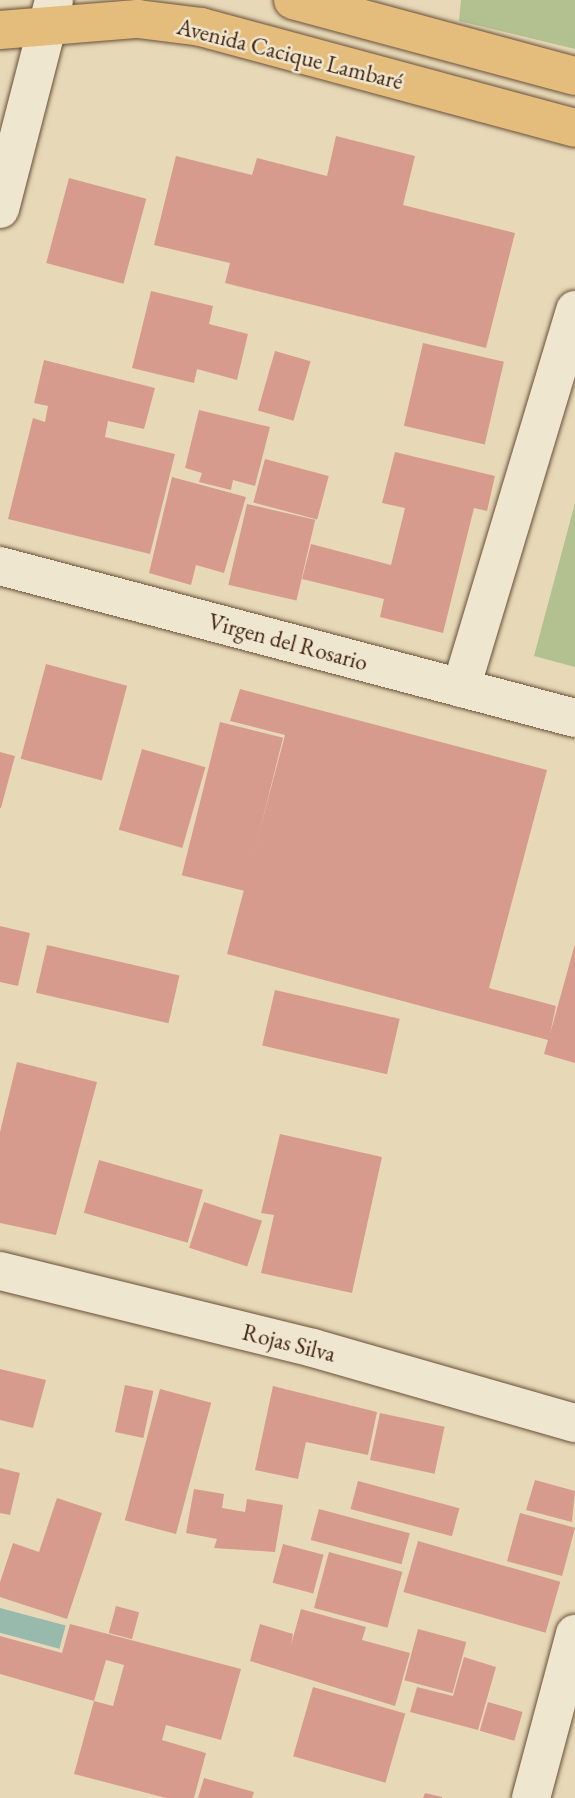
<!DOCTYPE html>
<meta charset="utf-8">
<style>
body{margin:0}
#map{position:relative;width:575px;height:1798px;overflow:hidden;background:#e7d9b7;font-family:"EB Garamond",serif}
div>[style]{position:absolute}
.green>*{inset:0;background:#b3c090}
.water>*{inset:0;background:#97baad;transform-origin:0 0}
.building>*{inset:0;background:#d79b8d;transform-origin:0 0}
.roads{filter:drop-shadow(0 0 2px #6a4f38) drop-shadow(0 0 2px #6a4f38)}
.minor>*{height:38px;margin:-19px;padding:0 19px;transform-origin:19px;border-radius:19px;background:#efe6d0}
.tertiary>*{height:38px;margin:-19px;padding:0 19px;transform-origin:19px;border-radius:19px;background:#efe6d0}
.primary>*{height:38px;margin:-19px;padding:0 19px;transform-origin:19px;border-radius:19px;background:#e4bc7c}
span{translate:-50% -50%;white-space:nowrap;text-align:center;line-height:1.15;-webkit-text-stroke:5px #efe6d0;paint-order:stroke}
.street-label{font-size:23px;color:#40210d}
</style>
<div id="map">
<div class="green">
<i style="clip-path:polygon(461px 0,575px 0,575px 49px,459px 21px)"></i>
<i style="clip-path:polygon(575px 503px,575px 667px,534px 656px)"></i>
</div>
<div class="water">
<i style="left:0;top:1608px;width:68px;height:24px;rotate:15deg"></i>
</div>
<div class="building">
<i style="clip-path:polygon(336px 136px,415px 156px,403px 205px,515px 233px,486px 348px,225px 283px,230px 263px,154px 245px,176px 156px,252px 175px,257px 158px,327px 176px)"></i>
<i style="left:69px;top:178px;width:80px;height:88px;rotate:15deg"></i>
<i style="clip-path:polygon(151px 291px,213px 306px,209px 324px,248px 334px,237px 380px,197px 369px,194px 383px,132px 368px)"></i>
<i style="left:423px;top:343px;width:83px;height:85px;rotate:13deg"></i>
<i style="left:275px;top:351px;width:37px;height:62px;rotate:16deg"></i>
<i style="clip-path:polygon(44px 360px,155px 388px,144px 429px,108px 421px,105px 437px,175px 454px,150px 554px,8px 519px,33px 418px,45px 422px,48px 406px,34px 403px)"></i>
<i style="clip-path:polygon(199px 410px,270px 427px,255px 486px,233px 480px,231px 490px,199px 482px,202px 473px,185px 468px)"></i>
<i style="clip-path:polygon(395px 452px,495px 476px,487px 511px,474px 508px,443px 633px,380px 617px,384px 599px,302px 579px,311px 544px,391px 565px,405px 508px,382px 503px)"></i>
<i style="left:265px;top:459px;width:66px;height:45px;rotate:15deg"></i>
<i style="clip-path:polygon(172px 477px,246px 497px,224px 573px,196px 565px,191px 585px,149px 573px)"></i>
<i style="left:247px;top:504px;width:70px;height:83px;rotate:13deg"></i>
<i style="left:46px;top:664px;width:84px;height:98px;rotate:15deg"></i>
<i style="clip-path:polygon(240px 689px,547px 770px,489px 988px,556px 1006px,550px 1034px,575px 944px,575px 1063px,544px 1054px,548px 1040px,227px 954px,285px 735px,230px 721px)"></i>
<i style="left:220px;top:722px;width:65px;height:158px;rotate:14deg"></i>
<i style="left:142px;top:749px;width:66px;height:84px;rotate:16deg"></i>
<i style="clip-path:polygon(0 752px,15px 756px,1px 808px,0 808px)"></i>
<i style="clip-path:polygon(0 926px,30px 933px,18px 986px,0 982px)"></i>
<i style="left:47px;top:945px;width:136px;height:49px;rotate:13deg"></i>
<i style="left:275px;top:990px;width:128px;height:57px;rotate:13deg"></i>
<i style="clip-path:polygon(17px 1062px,97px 1082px,56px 1235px,0 1223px,0 1132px)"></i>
<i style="clip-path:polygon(280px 1134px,382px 1157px,352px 1293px,261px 1273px,274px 1215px,261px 1213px)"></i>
<i style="left:99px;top:1160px;width:108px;height:55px;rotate:16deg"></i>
<i style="left:204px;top:1202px;width:61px;height:48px;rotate:18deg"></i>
<i style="clip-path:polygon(0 1369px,46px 1380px,33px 1428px,0 1420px)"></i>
<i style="left:125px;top:1385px;width:29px;height:48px;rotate:12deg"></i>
<i style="clip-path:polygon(273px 1386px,377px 1412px,368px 1455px,306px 1442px,298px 1479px,255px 1470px)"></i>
<i style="left:160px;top:1389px;width:53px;height:136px;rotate:15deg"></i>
<i style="left:380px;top:1413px;width:66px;height:48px;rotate:12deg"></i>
<i style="clip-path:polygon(0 1468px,20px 1473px,10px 1515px,0 1513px)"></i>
<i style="clip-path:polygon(535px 1480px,575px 1491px,572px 1522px,526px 1510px)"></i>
<i style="left:358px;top:1481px;width:105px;height:29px;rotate:15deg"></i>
<i style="clip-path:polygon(194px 1489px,224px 1494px,222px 1508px,245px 1512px,247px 1499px,283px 1505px,275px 1552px,214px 1548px,217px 1539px,186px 1533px)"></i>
<i style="clip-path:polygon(57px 1498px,102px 1513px,67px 1619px,0 1597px,0 1582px,13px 1543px,39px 1552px)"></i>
<i style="left:319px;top:1509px;width:94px;height:32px;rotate:15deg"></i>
<i style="left:520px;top:1513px;width:57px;height:50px;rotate:15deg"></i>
<i style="left:418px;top:1541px;width:148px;height:53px;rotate:16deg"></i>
<i style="left:283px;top:1544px;width:42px;height:40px;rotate:15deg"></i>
<i style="left:329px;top:1552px;width:76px;height:58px;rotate:15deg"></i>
<i style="left:116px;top:1606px;width:24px;height:28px;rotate:15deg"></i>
<i style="clip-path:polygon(301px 1609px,366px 1627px,362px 1640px,410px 1653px,395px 1706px,250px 1661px,260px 1624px,293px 1634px,291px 1645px)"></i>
<i style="clip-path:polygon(70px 1624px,241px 1669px,221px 1740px,166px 1725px,162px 1740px,206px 1753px,194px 1798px,166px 1798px,74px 1774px,94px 1701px,113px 1706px,124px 1665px,106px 1660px,94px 1701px,0 1674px,0 1636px,62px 1653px)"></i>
<i style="left:418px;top:1629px;width:50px;height:53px;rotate:15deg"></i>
<i style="clip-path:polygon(464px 1657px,496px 1667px,478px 1730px,410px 1712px,417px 1687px,453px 1696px)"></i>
<i style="left:313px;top:1687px;width:96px;height:72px;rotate:16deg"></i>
<i style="left:488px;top:1702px;width:36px;height:30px;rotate:16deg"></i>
<i style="clip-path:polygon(204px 1778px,254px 1792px,252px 1798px,198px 1798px)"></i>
<i style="clip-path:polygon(425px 1793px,442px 1797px,442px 1798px,423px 1798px)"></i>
</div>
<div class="roads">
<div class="minor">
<i style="left:0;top:566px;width:595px;rotate:14.81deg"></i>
<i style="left:461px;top:688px;width:395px;rotate:-73.2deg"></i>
<i style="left:0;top:1271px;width:322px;rotate:13.8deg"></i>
<i style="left:313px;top:1348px;width:273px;rotate:16deg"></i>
<i style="left:531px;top:1798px;width:170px;rotate:-75deg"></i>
</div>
<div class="tertiary">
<i style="left:0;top:209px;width:216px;rotate:-75.5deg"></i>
</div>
<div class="primary">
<i style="left:293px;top:0;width:292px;rotate:15.1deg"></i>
<i style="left:0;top:30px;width:138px;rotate:-4.6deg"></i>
<i style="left:138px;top:19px;width:64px;rotate:7.2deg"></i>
<i style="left:201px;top:27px;width:387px;rotate:15.1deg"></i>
</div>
</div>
<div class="street-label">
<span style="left:290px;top:54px;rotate:14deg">Avenida Cacique Lambaré</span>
<span style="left:288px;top:642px;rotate:15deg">Virgen del Rosario</span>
<span style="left:289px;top:1343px;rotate:14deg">Rojas Silva</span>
</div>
</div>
